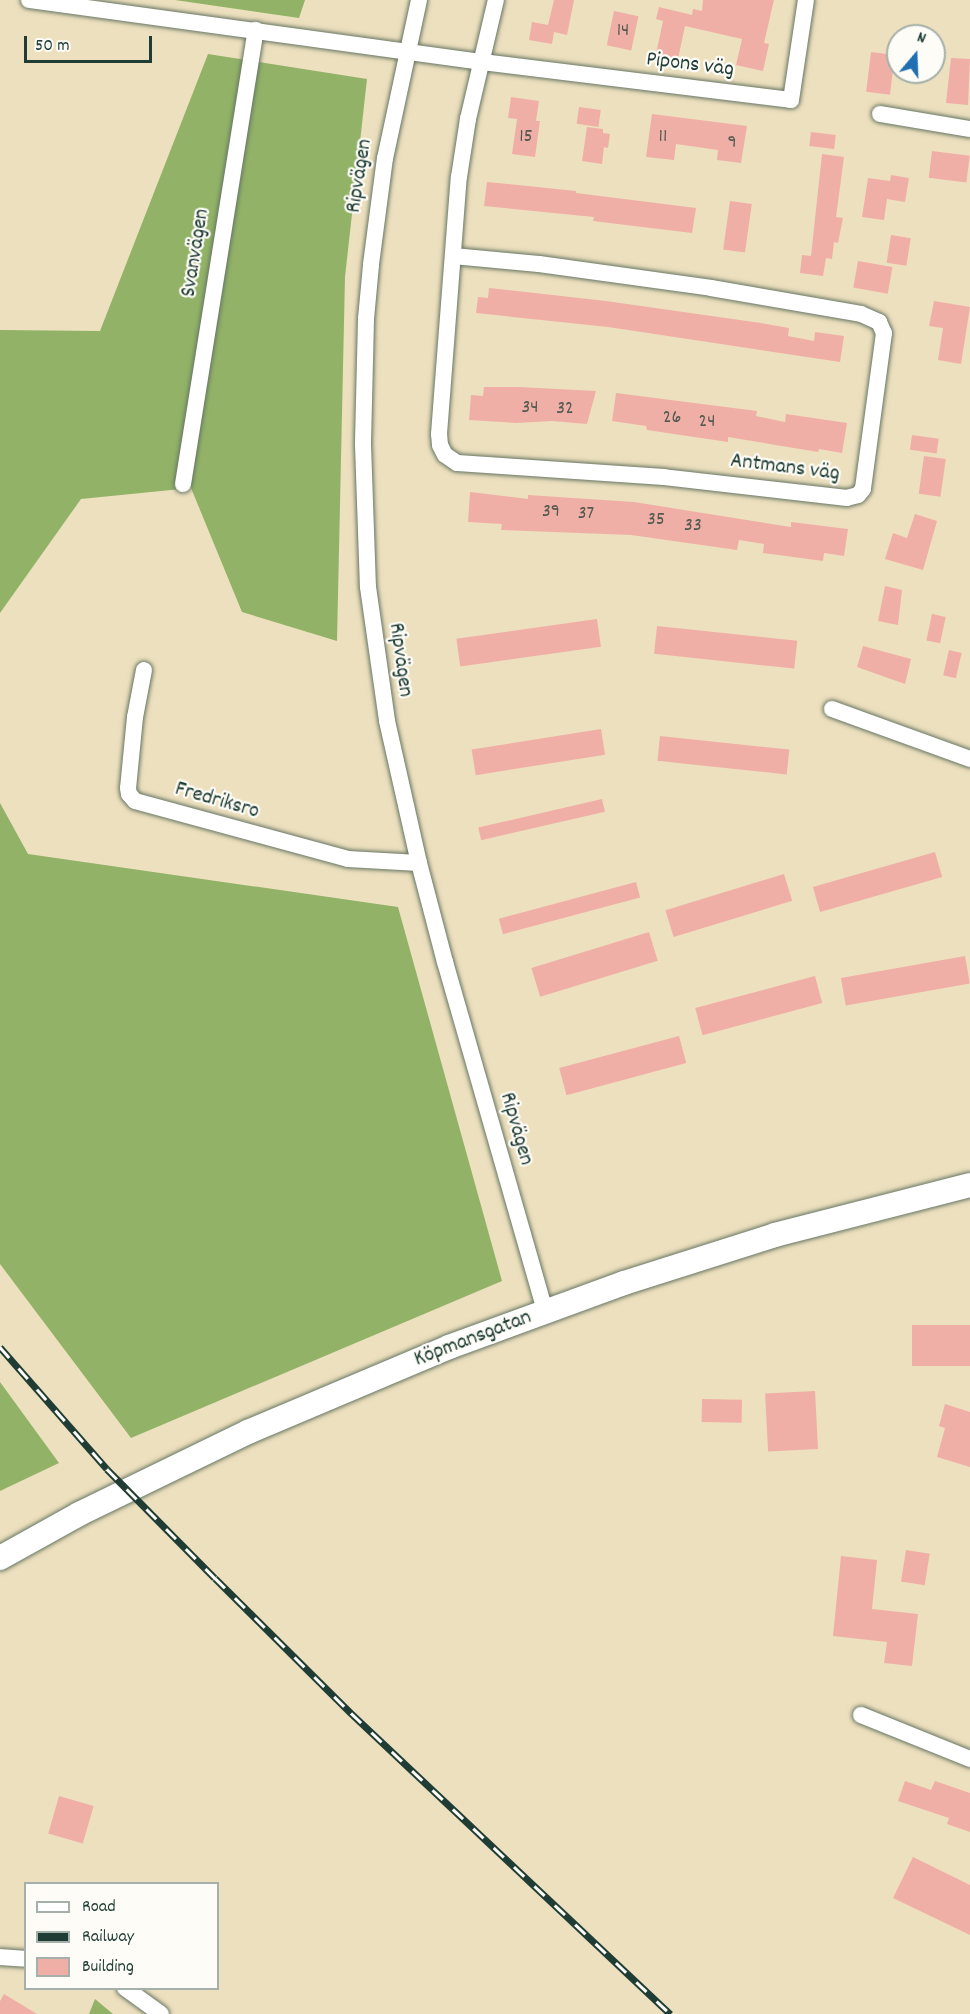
<!DOCTYPE html>
<meta charset="utf-8">
<style>
body{margin:0}
#map{position:relative;width:970px;height:2014px;overflow:hidden;background:#ede0be;font-family:Dekko,sans-serif}
div>[style]{position:absolute}
.forest>*{inset:0;background:#92b367}
.building>*{inset:0;background:#f0afa6;transform-origin:0 0}
.roads{filter:drop-shadow(0 0 2px #677664) drop-shadow(0 0 2px #677664)}
.street>*{height:16px;margin:-8px;padding:0 8px;transform-origin:8px;border-radius:8px;background:#fff}
.secondary>*{height:24px;margin:-12px;padding:0 12px;transform-origin:12px;border-radius:12px;background:#fff}
.rail>*{height:7px;margin-top:-3.5px;transform-origin:0;background:repeating-linear-gradient(90deg,#fdfcf7 0 14px,#1f3d34 0 28px);box-sizing:border-box;border-block:2px solid #1f3d34}
span{translate:-50% -50%;white-space:nowrap;text-align:center;line-height:1.15;-webkit-text-stroke:4.5px #fdfcf7;paint-order:stroke}
.number-label{font-size:20px;color:#535a50}
.number-label span{-webkit-text-stroke-width:0}
.street-label{font-size:22px;color:#1f3d34}
.legend{position:absolute;left:24px;top:1882px;width:195px;height:108px;box-sizing:border-box;background:#fdfcf7;border:2px solid #a4b0a9;margin:0;padding:8px 10px;list-style:none;font-size:18px;color:#1f3d34}
.legend li{display:flex;align-items:center;gap:12px;height:30px}
.legend b{width:30px;border:2px solid #a4b0a9}
.north{position:absolute;left:886px;top:24px;width:60px;height:60px;box-sizing:border-box;background:#fdfcf7;border:2px solid #a4b0a9;border-radius:50%;rotate:19deg;font-size:16px;font-weight:700;line-height:24px;text-align:center;color:#1f3d34}
.north::after{content:'';display:block;margin:auto;width:21px;height:27px;background:#1f6fb2;clip-path:polygon(50% 0,100% 100%,50% 72%,0 100%)}
.scale{position:absolute;left:24px;top:36px;width:128px;height:27px;box-sizing:border-box;border:3px solid #1f3d34;border-top:0;padding-left:8px;font-size:18px;line-height:21px;white-space:nowrap;color:#1f3d34;-webkit-text-stroke:4px #fdfcf7;paint-order:stroke}
</style>
<div id="map">
<div class="forest">
<i style="clip-path:polygon(175px 0,305px 0,299px 18px)"></i>
<i style="clip-path:polygon(208px 54px,367px 79px,345px 277px,337px 641px,242px 612px,191px 488px,81px 499px,0 613px,0 330px,100px 331px)"></i>
<i style="clip-path:polygon(0 803px,28px 854px,398px 907px,502px 1281px,131px 1438px,0 1264px)"></i>
<i style="clip-path:polygon(0 1382px,59px 1463px,0 1491px)"></i>
<i style="clip-path:polygon(95px 1999px,113px 2014px,89px 2014px)"></i>
</div>
<div class="building">
<i style="clip-path:polygon(554px 0,574px 0,567px 35px,554px 32px,552px 44px,529px 40px,532px 22px,548px 25px)"></i>
<i style="clip-path:polygon(703px 0,774px 0,764px 43px,769px 44px,763px 71px,736px 65px,742px 39px,685px 26px,678px 59px,656px 54px,663px 21px,656px 19px,659px 7px,692px 15px,693px 9px,702px 11px)"></i>
<i style="left:614px;top:11px;width:25px;height:35px;rotate:12deg"></i>
<i style="left:871px;top:52px;width:24px;height:40px;rotate:7deg"></i>
<i style="clip-path:polygon(951px 58px,970px 59px,968px 105px,946px 103px)"></i>
<i style="clip-path:polygon(511px 97px,539px 101px,536px 121px,540px 121px,535px 157px,512px 154px,517px 119px,508px 118px)"></i>
<i style="left:579px;top:107px;width:22px;height:17px;rotate:8deg"></i>
<i style="clip-path:polygon(652px 114px,747px 126px,741px 163px,717px 160px,718px 150px,676px 144px,674px 160px,646px 157px)"></i>
<i style="clip-path:polygon(587px 127px,603px 129px,603px 133px,610px 134px,608px 148px,604px 147px,602px 164px,582px 161px)"></i>
<i style="left:811px;top:132px;width:25px;height:14px;rotate:7deg"></i>
<i style="left:932px;top:151px;width:38px;height:27px;rotate:7deg"></i>
<i style="clip-path:polygon(822px 154px,844px 157px,836px 217px,843px 218px,838px 243px,834px 242px,832px 259px,826px 258px,823px 276px,800px 273px,802px 255px,811px 256px)"></i>
<i style="clip-path:polygon(891px 175px,909px 178px,905px 202px,887px 199px,884px 220px,862px 217px,868px 178px,890px 181px)"></i>
<i style="clip-path:polygon(487px 182px,576px 191px,576px 193px,696px 208px,692px 233px,593px 221px,594px 217px,484px 206px)"></i>
<i style="left:730px;top:201px;width:22px;height:49px;rotate:8deg"></i>
<i style="left:891px;top:235px;width:20px;height:28px;rotate:9deg"></i>
<i style="left:858px;top:261px;width:35px;height:27px;rotate:10deg"></i>
<i style="clip-path:polygon(489px 288px,606px 301px,761px 323px,789px 328px,788px 336px,814px 341px,815px 332px,844px 336px,840px 362px,608px 327px,476px 313px,478px 297px,488px 298px)"></i>
<i style="clip-path:polygon(934px 301px,970px 307px,961px 364px,938px 360px,943px 328px,929px 326px)"></i>
<i style="clip-path:polygon(484px 387px,519px 387px,596px 391px,587px 424px,552px 421px,517px 423px,469px 420px,471px 395px,483px 396px)"></i>
<i style="clip-path:polygon(616px 393px,757px 411px,756px 416px,785px 422px,786px 414px,847px 423px,842px 453px,819px 449px,818px 452px,728px 437px,728px 442px,647px 430px,646px 426px,612px 421px)"></i>
<i style="left:912px;top:435px;width:27px;height:15px;rotate:8deg"></i>
<i style="left:924px;top:456px;width:22px;height:38px;rotate:8deg"></i>
<i style="clip-path:polygon(470px 492px,528px 499px,528px 495px,634px 502px,791px 527px,791px 522px,848px 529px,844px 556px,824px 553px,823px 561px,786px 556px,763px 553px,764px 544px,739px 540px,737px 550px,631px 535px,501px 530px,502px 524px,468px 522px)"></i>
<i style="clip-path:polygon(915px 514px,937px 521px,923px 570px,885px 559px,893px 533px,907px 538px)"></i>
<i style="clip-path:polygon(885px 586px,902px 590px,898px 625px,878px 621px)"></i>
<i style="left:932px;top:614px;width:14px;height:27px;rotate:12deg"></i>
<i style="left:597px;top:619px;width:28px;height:142px;rotate:82deg"></i>
<i style="left:657px;top:626px;width:141px;height:28px;rotate:6deg"></i>
<i style="clip-path:polygon(863px 646px,911px 659px,905px 684px,857px 667px)"></i>
<i style="left:949px;top:650px;width:13px;height:26px;rotate:13deg"></i>
<i style="left:601px;top:729px;width:26px;height:131px;rotate:81deg"></i>
<i style="left:660px;top:736px;width:130px;height:25px;rotate:6deg"></i>
<i style="left:602px;top:799px;width:13px;height:127px;rotate:77deg"></i>
<i style="left:935px;top:852px;width:26px;height:127px;rotate:74deg"></i>
<i style="left:784px;top:874px;width:28px;height:124px;rotate:73deg"></i>
<i style="left:636px;top:882px;width:16px;height:142px;rotate:75deg"></i>
<i style="left:649px;top:932px;width:30px;height:123px;rotate:73deg"></i>
<i style="left:965px;top:956px;width:28px;height:126px;rotate:80deg"></i>
<i style="left:815px;top:976px;width:28px;height:124px;rotate:75deg"></i>
<i style="left:679px;top:1036px;width:28px;height:124px;rotate:75deg"></i>
<i style="left:970px;top:1325px;width:41px;height:58px;rotate:90deg"></i>
<i style="left:815px;top:1391px;width:58px;height:50px;rotate:87deg"></i>
<i style="left:702px;top:1399px;width:40px;height:23px;rotate:1deg"></i>
<i style="clip-path:polygon(945px 1404px,970px 1412px,970px 1467px,937px 1457px,945px 1428px,939px 1426px)"></i>
<i style="left:906px;top:1550px;width:24px;height:32px;rotate:9deg"></i>
<i style="clip-path:polygon(841px 1556px,877px 1560px,872px 1609px,918px 1614px,912px 1666px,884px 1663px,887px 1642px,833px 1636px)"></i>
<i style="clip-path:polygon(905px 1781px,931px 1790px,935px 1781px,970px 1793px,970px 1832px,947px 1824px,949px 1818px,898px 1801px)"></i>
<i style="left:59px;top:1796px;width:36px;height:39px;rotate:16deg"></i>
<i style="clip-path:polygon(913px 1857px,970px 1885px,970px 1935px,893px 1898px)"></i>
<i style="clip-path:polygon(4px 1994px,37px 2014px,0 2014px,0 2001px)"></i>
</div>
<div class="roads">
<div class="street">
<i style="left:29px;top:0;width:457px;rotate:7.8deg"></i>
<i style="left:482px;top:62px;width:311px;rotate:7deg"></i>
<i style="left:791px;top:100px;width:101px;rotate:-81.5deg"></i>
<i style="left:419px;top:0;width:162px;rotate:102.1deg"></i>
<i style="left:385px;top:158px;width:108px;rotate:97.5deg"></i>
<i style="left:371px;top:265px;width:54px;rotate:95.3deg"></i>
<i style="left:366px;top:319px;width:126px;rotate:91.4deg"></i>
<i style="left:363px;top:445px;width:142px;rotate:88deg"></i>
<i style="left:368px;top:587px;width:135px;rotate:81.9deg"></i>
<i style="left:387px;top:721px;width:146px;rotate:77.3deg"></i>
<i style="left:419px;top:863px;width:102px;rotate:75.3deg"></i>
<i style="left:445px;top:962px;width:363px;rotate:74deg"></i>
<i style="left:880px;top:114px;width:91px;rotate:9.5deg"></i>
<i style="left:453px;top:256px;width:86px;rotate:5.3deg"></i>
<i style="left:539px;top:264px;width:174px;rotate:7.9deg"></i>
<i style="left:711px;top:288px;width:152px;rotate:9.8deg"></i>
<i style="left:861px;top:314px;width:20px;rotate:24deg"></i>
<i style="left:879px;top:322px;width:12px;rotate:66deg"></i>
<i style="left:884px;top:333px;width:157px;rotate:97.7deg"></i>
<i style="left:863px;top:489px;width:8px;rotate:130deg"></i>
<i style="left:858px;top:495px;width:11px;rotate:165deg"></i>
<i style="left:847px;top:498px;width:184px;rotate:-173.5deg"></i>
<i style="left:664px;top:477px;width:207px;rotate:-176.1deg"></i>
<i style="left:457px;top:463px;width:14px;rotate:-146deg"></i>
<i style="left:445px;top:455px;width:11px;rotate:-117deg"></i>
<i style="left:440px;top:445px;width:11px;rotate:-95deg"></i>
<i style="left:439px;top:434px;width:258px;rotate:-85.6deg"></i>
<i style="left:459px;top:177px;width:59px;rotate:-81.2deg"></i>
<i style="left:468px;top:119px;width:122px;rotate:-76.8deg"></i>
<i style="left:183px;top:484px;width:460px;rotate:-80.9deg"></i>
<i style="left:144px;top:670px;width:48px;rotate:100.8deg"></i>
<i style="left:135px;top:717px;width:71px;rotate:95.6deg"></i>
<i style="left:128px;top:788px;width:6px;rotate:81deg"></i>
<i style="left:129px;top:794px;width:9px;rotate:49deg"></i>
<i style="left:135px;top:801px;width:221px;rotate:15.2deg"></i>
<i style="left:348px;top:859px;width:71px;rotate:3.2deg"></i>
<i style="left:832px;top:709px;width:147px;rotate:19.9deg"></i>
<i style="left:861px;top:1715px;width:118px;rotate:22deg"></i>
<i style="left:0;top:1957px;width:26px;rotate:4deg"></i>
<i style="left:125px;top:1988px;width:44px;rotate:35.8deg"></i>
</div>
<div class="secondary">
<i style="left:0;top:1558px;width:90px;rotate:-29.1deg"></i>
<i style="left:79px;top:1514px;width:188px;rotate:-25.9deg"></i>
<i style="left:248px;top:1432px;width:218px;rotate:-22.9deg"></i>
<i style="left:449px;top:1347px;width:186px;rotate:-20.1deg"></i>
<i style="left:624px;top:1283px;width:158px;rotate:-17.6deg"></i>
<i style="left:775px;top:1235px;width:201px;rotate:-14.4deg"></i>
</div>
</div>
<div class="rail">
<i style="left:0;top:1347px;width:162px;rotate:48.7deg"></i>
<i style="left:107px;top:1469px;width:153px;rotate:45.3deg"></i>
<i style="left:215px;top:1578px;width:192px;rotate:44.8deg"></i>
<i style="left:351px;top:1713px;width:439px;rotate:43.3deg"></i>
</div>
<div class="number-label">
<span style="left:623px;top:31px">14</span>
<span style="left:526px;top:137px">15</span>
<span style="left:663px;top:137px">11</span>
<span style="left:732px;top:143px">9</span>
<span style="left:530px;top:408px">34</span>
<span style="left:565px;top:409px">32</span>
<span style="left:672px;top:418px">26</span>
<span style="left:707px;top:422px">24</span>
<span style="left:551px;top:512px">39</span>
<span style="left:586px;top:514px">37</span>
<span style="left:656px;top:520px">35</span>
<span style="left:693px;top:526px">33</span>
</div>
<div class="street-label">
<span style="left:690px;top:65px;rotate:7deg">Pipons väg</span>
<span style="left:360px;top:176px;rotate:-81deg">Ripvägen</span>
<span style="left:196px;top:253px;rotate:-81deg">Svanvägen</span>
<span style="left:785px;top:468px;rotate:7deg">Antmans väg</span>
<span style="left:400px;top:660px;rotate:82deg">Ripvägen</span>
<span style="left:217px;top:801px;rotate:16deg">Fredriksro</span>
<span style="left:516px;top:1129px;rotate:74deg">Ripvägen</span>
<span style="left:473px;top:1339px;rotate:-21deg">Köpmansgatan</span>
</div>
<ul class="legend">
<li><b style="height:8px;background:#fff"></b>Road</li>
<li><b style="height:8px;background:#1f3d34"></b>Railway</li>
<li><b style="height:16px;background:#f0afa6"></b>Building</li>
</ul>
<div class="north">N</div>
<div class="scale">50 m</div>
</div>
